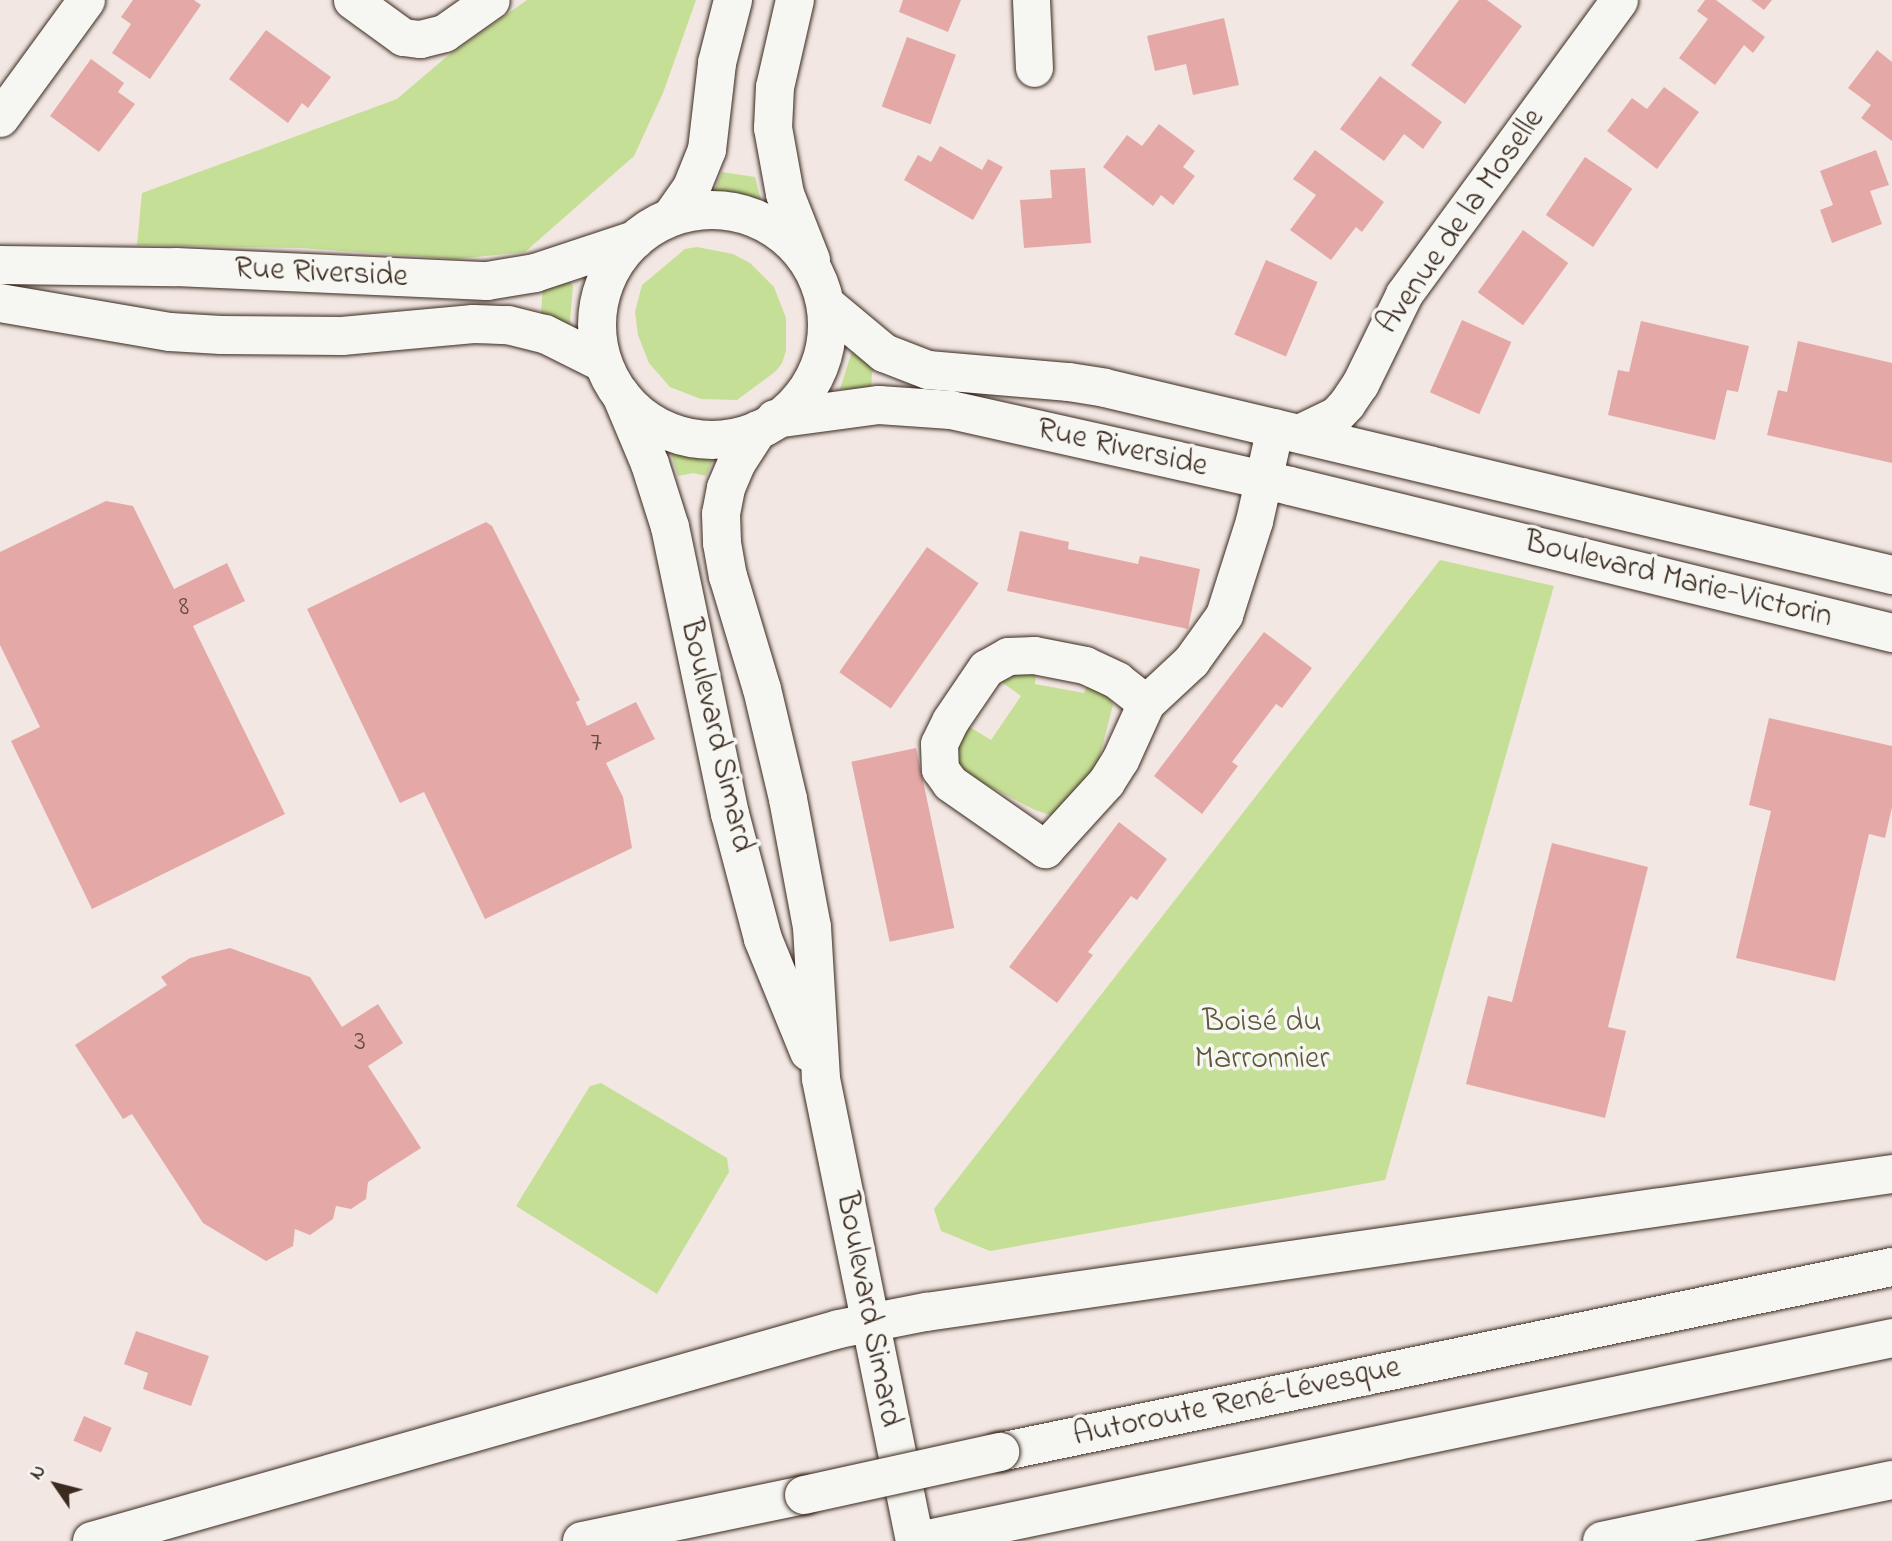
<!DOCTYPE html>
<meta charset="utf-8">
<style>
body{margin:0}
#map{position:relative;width:1892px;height:1541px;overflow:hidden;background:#f2e7e3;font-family:"Indie Flower",sans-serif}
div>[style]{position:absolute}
.green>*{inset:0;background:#c6df96}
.building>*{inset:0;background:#e4a9a7;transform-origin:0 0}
.roads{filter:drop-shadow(0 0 2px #3b2a1e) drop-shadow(0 0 2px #3b2a1e)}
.minor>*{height:37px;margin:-18.5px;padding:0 18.5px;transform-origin:18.5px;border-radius:18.5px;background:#f6f6f2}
.tertiary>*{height:38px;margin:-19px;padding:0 19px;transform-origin:19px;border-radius:19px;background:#f6f6f2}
.secondary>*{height:38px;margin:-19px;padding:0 19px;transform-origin:19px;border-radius:19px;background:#f6f6f2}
.secondary>.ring{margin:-19px;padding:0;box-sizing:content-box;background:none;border:38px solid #f6f6f2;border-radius:50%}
.motorway>*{height:38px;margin:-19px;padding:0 19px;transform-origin:19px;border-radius:19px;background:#f6f6f2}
.bridges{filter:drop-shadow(0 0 2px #3b2a1e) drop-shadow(0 0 2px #3b2a1e)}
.motorway-bridge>*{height:38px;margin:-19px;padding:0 19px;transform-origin:19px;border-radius:19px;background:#f6f6f2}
span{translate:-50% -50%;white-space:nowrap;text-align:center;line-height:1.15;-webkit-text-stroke:7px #f6f6f2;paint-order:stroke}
.number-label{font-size:28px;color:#654a40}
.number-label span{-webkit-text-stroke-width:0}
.street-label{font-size:32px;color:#3b2a1e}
.park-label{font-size:32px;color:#5e573c}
.north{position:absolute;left:21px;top:1450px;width:70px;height:70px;-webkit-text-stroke:5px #f6f6f2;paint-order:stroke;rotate:305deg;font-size:19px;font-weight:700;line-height:28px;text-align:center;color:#3b2a1e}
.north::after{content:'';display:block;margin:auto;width:24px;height:32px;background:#3b2a1e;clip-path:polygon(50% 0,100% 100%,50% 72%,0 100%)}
</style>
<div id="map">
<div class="green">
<i style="clip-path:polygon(527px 0,696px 0,663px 93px,634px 156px,525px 252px,456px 259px,301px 248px,137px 245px,142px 193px,397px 99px,445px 58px)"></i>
<i style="clip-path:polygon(722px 172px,755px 177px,762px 204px,712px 197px)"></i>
<i style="clip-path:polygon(697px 247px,733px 254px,750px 263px,774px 287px,786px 318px,786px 351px,782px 363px,776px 371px,737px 400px,701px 399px,670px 387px,649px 363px,638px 335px,635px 312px,642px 285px,685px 249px)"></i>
<i style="clip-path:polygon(569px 280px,573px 286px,569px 333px,537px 321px,541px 312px,543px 286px)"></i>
<i style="clip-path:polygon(853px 348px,878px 363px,872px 373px,871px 390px,840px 389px)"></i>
<i style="clip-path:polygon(678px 450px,715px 455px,706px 476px,693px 473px,678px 476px,671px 453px)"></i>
<i style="clip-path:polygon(1440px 560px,1554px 586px,1385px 1180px,990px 1251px,941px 1231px,934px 1209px)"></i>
<i style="clip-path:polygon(1036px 670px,1035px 684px,1084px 693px,1088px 684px,1109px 696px,1113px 705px,1099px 759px,1079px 795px,1053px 816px,1035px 810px,969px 776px,952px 756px,965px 724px,991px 740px,1021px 696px,996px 678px,1009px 671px)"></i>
<i style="clip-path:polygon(601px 1083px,727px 1158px,729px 1172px,657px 1294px,516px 1206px,590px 1086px)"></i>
</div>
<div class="building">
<i style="clip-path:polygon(133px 0,194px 0,201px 5px,150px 79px,112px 53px,131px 24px,121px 17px)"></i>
<i style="clip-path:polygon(903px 0,961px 0,948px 32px,899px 12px)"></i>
<i style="clip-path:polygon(1459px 0,1487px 0,1522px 26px,1465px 104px,1411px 65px)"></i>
<i style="clip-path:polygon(1705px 0,1716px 0,1765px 37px,1753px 53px,1744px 45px,1715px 85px,1679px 58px,1708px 19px,1697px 11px)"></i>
<i style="clip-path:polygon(1751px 0,1772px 0,1764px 10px)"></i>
<i style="clip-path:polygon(1224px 18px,1239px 85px,1193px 95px,1186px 64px,1155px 71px,1147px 36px)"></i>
<i style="clip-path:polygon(266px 30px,331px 77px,308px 108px,302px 103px,288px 123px,229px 79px)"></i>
<i style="left:907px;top:37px;width:52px;height:74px;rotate:20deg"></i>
<i style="clip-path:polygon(1877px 50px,1892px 62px,1892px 141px,1861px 118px,1871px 105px,1848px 88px)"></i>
<i style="clip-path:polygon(91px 59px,124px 83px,118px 92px,135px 104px,99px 152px,50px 116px)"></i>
<i style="clip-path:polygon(1380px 76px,1442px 122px,1423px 149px,1404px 134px,1384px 161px,1340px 129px)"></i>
<i style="clip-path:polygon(1664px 87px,1699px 112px,1657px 169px,1607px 131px,1632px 98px,1647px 109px)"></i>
<i style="clip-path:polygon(1159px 124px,1195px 151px,1183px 167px,1195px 176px,1173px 205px,1161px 195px,1153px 206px,1103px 167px,1127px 135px,1142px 146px)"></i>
<i style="clip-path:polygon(940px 146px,982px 170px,988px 159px,1003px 167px,973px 220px,904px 180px,918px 155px,931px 162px)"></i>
<i style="clip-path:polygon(1315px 150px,1384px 202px,1362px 232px,1356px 227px,1331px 260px,1290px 230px,1316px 195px,1293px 179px)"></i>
<i style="clip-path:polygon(1876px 150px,1889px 185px,1870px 191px,1882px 224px,1832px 243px,1820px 210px,1833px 205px,1820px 171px)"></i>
<i style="left:1585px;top:157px;width:57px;height:70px;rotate:34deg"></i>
<i style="clip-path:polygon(1085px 168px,1091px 243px,1024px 248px,1020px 200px,1052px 198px,1050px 170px)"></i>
<i style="left:1523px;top:230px;width:56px;height:77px;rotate:36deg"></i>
<i style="left:1266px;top:260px;width:56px;height:81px;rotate:23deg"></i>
<i style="left:1462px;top:320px;width:54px;height:79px;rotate:24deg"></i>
<i style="clip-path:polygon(1641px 321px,1749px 346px,1738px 392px,1727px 390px,1715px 440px,1608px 415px,1618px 370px,1629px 372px)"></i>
<i style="clip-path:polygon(1798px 341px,1892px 363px,1892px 463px,1767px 435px,1778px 390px,1787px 392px)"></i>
<i style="clip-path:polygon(106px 501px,133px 506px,174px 589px,227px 563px,245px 601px,193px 626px,285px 814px,92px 909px,11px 741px,40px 727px,0 645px,0 552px)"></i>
<i style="clip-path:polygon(486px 522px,492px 526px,580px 700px,576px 702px,587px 726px,636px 702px,655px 739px,606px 763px,623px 797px,632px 848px,485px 919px,424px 792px,400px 803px,307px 609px)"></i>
<i style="clip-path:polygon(1020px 531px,1069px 542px,1068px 549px,1138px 564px,1140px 556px,1200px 569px,1188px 629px,1007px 591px)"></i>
<i style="left:927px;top:547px;width:63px;height:153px;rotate:35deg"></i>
<i style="clip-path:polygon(1264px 632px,1312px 668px,1282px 708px,1276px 704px,1232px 762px,1238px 766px,1202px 814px,1154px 776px)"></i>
<i style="clip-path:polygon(1769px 718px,1892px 746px,1892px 807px,1885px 838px,1869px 834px,1835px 981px,1736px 958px,1771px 811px,1749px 805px)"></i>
<i style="left:916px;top:748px;width:184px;height:66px;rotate:78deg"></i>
<i style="clip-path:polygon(1119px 822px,1167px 859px,1137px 900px,1131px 896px,1088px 952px,1093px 955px,1057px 1003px,1009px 967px)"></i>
<i style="clip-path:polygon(1552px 843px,1648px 867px,1608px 1027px,1626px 1031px,1605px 1118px,1466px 1084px,1488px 996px,1512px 1002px)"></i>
<i style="clip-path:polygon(230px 948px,310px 977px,342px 1027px,378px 1004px,403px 1043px,368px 1066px,421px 1148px,368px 1182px,366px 1199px,351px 1209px,336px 1206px,333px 1219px,310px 1235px,295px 1229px,293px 1246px,266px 1261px,203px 1223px,132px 1114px,123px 1119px,75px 1045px,167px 985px,161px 977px,190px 958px)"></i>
<i style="clip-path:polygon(136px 1331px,209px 1356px,191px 1406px,143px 1389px,148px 1373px,124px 1364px)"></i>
<i style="left:84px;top:1416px;width:30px;height:27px;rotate:23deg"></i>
</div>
<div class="roads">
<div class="minor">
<i style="left:352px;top:0;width:63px;rotate:36deg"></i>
<i style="left:403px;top:37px;width:17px;rotate:7deg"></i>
<i style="left:420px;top:39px;width:25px;rotate:-14deg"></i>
<i style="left:444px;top:33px;width:57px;rotate:-35.1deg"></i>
<i style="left:1031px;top:0;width:68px;rotate:87.5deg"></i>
<i style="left:0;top:118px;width:146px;rotate:-53.9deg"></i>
<i style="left:1299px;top:433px;width:41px;rotate:-25.9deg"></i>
<i style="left:1336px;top:415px;width:16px;rotate:-47deg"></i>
<i style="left:1347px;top:403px;width:23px;rotate:-56deg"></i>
<i style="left:1360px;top:384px;width:100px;rotate:-63.9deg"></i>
<i style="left:1404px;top:294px;width:364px;rotate:-53.8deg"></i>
<i style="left:1146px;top:703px;width:37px;rotate:-142deg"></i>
<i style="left:1117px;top:680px;width:35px;rotate:-155deg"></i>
<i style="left:1085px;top:665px;width:52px;rotate:-168.9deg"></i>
<i style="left:1034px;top:655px;width:26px;rotate:178deg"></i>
<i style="left:1008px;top:656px;width:25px;rotate:151deg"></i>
<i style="left:986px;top:668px;width:64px;rotate:124.2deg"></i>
<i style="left:950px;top:721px;width:25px;rotate:116deg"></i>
<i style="left:939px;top:744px;width:25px;rotate:88deg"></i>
<i style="left:940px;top:769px;width:17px;rotate:54deg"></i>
<i style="left:950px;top:783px;width:116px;rotate:34.8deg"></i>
<i style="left:1045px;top:849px;width:91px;rotate:-47.7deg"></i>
<i style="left:1106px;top:782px;width:26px;rotate:-58deg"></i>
<i style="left:1120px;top:760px;width:63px;rotate:-65.5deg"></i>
<i style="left:1146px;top:703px;width:62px;rotate:-43deg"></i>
<i style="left:1191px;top:661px;width:57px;rotate:-54.3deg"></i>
<i style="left:1224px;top:615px;width:99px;rotate:-72.3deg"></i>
<i style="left:1254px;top:521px;width:96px;rotate:-77.4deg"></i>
</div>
<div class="tertiary">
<i style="left:0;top:265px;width:176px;rotate:0.7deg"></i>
<i style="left:176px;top:267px;width:311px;rotate:2.6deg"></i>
<i style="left:487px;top:281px;width:49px;rotate:-9.5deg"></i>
<i style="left:535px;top:273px;width:105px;rotate:-18.3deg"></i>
<i style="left:0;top:303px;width:172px;rotate:9.7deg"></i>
<i style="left:170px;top:332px;width:51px;rotate:3.4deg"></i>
<i style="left:221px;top:335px;width:121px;rotate:0.5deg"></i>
<i style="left:342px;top:336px;width:132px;rotate:-5.2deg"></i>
<i style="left:473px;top:324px;width:35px;rotate:2deg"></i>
<i style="left:508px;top:325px;width:38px;rotate:14deg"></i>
<i style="left:545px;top:334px;width:60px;rotate:26.6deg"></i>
<i style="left:829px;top:307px;width:72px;rotate:39.9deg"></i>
<i style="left:884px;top:353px;width:47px;rotate:21.1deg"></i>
<i style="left:928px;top:370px;width:142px;rotate:4.9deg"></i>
<i style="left:1069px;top:382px;width:36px;rotate:9deg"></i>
<i style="left:1105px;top:388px;width:809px;rotate:13.37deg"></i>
<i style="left:775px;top:419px;width:105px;rotate:-7.7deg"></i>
<i style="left:879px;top:405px;width:72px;rotate:4deg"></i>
<i style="left:951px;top:410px;width:347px;rotate:12.6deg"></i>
<i style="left:1290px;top:486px;width:620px;rotate:13.72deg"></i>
</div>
<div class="secondary">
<i style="left:795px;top:0;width:89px;rotate:102.9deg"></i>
<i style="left:775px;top:87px;width:41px;rotate:92.8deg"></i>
<i style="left:773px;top:128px;width:67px;rotate:79.7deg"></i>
<i style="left:785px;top:194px;width:71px;rotate:68.5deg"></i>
<i class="ring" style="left:597px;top:210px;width:192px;height:192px"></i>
<i style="left:672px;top:216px;width:35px;rotate:-55deg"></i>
<i style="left:692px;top:187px;width:40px;rotate:-68deg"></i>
<i style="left:707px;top:150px;width:88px;rotate:-83.4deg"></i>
<i style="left:717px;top:63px;width:65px;rotate:-75.7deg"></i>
<i style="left:621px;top:395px;width:75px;rotate:67.2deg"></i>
<i style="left:650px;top:464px;width:66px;rotate:72.4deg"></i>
<i style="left:670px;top:527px;width:293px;rotate:78.2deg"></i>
<i style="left:730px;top:814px;width:129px;rotate:75.2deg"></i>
<i style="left:763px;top:939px;width:122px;rotate:67.8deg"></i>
<i style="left:758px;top:430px;width:38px;rotate:123deg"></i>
<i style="left:737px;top:462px;width:28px;rotate:113deg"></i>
<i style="left:726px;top:488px;width:26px;rotate:101deg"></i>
<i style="left:721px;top:514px;width:29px;rotate:88deg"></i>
<i style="left:722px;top:543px;width:34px;rotate:80deg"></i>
<i style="left:728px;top:576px;width:118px;rotate:73.3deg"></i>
<i style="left:762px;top:689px;width:113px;rotate:76.7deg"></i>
<i style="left:788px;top:799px;width:130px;rotate:79.4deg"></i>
<i style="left:812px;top:927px;width:152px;rotate:86.6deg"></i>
<i style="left:821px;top:1079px;width:471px;rotate:78.5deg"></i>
<i style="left:1602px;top:1541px;width:296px;rotate:-11.9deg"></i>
</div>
<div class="motorway">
<i style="left:1000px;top:1452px;width:911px;rotate:-11.72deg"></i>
<i style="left:92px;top:1541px;width:777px;rotate:-15.84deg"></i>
<i style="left:839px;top:1329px;width:89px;rotate:-11.1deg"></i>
<i style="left:926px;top:1312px;width:976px;rotate:-8.13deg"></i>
<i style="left:582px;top:1541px;width:227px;rotate:-11.7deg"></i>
<i style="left:918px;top:1541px;width:995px;rotate:-11.77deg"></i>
</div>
</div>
<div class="bridges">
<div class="motorway-bridge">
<i style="left:804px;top:1495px;width:201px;rotate:-12.4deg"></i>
</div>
</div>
<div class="number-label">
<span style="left:184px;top:608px">8</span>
<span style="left:596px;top:744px">7</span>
<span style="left:360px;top:1043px">3</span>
</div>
<div class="street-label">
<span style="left:1462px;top:222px;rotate:-55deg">Avenue de la Moselle</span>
<span style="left:321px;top:274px;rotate:3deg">Rue Riverside</span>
<span style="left:1122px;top:449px;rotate:13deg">Rue Riverside</span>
<span style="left:1678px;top:581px;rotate:14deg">Boulevard Marie-Victorin</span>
<span style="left:715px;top:736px;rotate:77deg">Boulevard Simard</span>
<span style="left:867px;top:1310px;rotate:79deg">Boulevard Simard</span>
<span style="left:1237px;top:1403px;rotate:-12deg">Autoroute René-Lévesque</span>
</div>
<div class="park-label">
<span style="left:1262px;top:1042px">Boisé du<br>Marronnier</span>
</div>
<div class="north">N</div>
</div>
